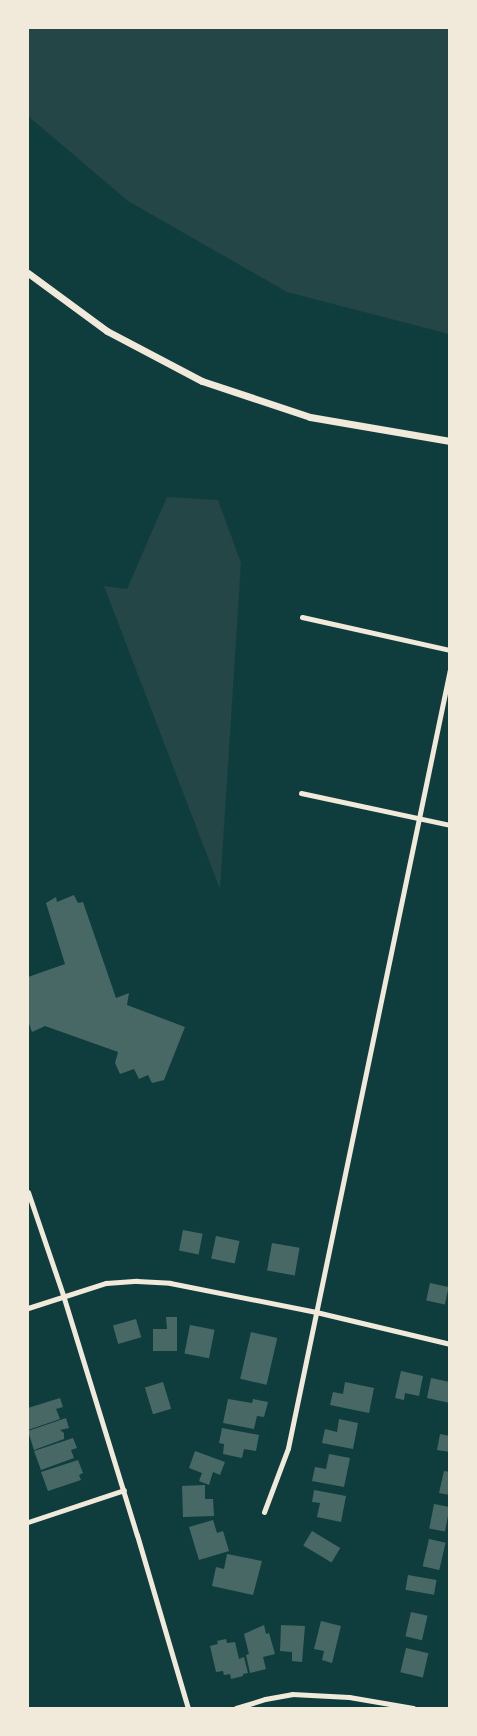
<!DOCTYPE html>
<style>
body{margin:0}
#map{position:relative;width:477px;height:1736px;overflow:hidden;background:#0f3d3e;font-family:"Libre Baskerville",serif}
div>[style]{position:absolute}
.green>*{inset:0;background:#244646}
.building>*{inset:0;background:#486865;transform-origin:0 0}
.minor>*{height:5px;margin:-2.5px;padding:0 2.5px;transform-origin:2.5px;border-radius:2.5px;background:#f1e9da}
.tertiary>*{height:7px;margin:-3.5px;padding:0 3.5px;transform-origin:3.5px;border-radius:3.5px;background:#f1e9da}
span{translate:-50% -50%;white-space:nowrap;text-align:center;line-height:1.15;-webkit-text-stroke:4px #f1e9da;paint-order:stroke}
.frame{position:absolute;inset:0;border:29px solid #f1e9da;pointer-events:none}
</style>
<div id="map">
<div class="green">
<i style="clip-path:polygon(28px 28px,449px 28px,449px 334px,287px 292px,128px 201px,28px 116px)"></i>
<i style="clip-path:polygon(167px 497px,218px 500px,241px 563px,220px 889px,104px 586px,127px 589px)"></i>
</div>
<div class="building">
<i style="clip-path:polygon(74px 895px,78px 903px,83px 902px,116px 998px,129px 993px,127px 1005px,185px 1027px,164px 1080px,152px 1083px,148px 1075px,139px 1079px,134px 1069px,120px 1074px,115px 1063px,118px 1052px,45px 1026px,32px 1032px,28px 1021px,28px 977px,65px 964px,46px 903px,56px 897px,57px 902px)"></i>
<i style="left:183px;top:1230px;width:20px;height:21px;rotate:11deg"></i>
<i style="left:216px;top:1236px;width:24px;height:23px;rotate:12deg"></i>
<i style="left:272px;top:1243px;width:28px;height:28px;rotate:10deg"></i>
<i style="left:430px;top:1283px;width:19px;height:18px;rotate:12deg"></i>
<i style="clip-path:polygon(166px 1317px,177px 1317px,177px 1351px,153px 1351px,153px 1329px,167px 1329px)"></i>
<i style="left:136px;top:1319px;width:19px;height:24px;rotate:74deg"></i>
<i style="left:190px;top:1325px;width:25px;height:29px;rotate:11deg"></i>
<i style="left:251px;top:1332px;width:27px;height:48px;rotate:13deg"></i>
<i style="clip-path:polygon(401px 1371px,423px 1376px,419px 1396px,405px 1393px,404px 1400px,395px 1398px)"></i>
<i style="clip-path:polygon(431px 1378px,450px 1382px,450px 1403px,427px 1398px)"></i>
<i style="left:163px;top:1382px;width:28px;height:19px;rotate:73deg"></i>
<i style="clip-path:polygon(345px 1382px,374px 1388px,369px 1413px,330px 1405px,333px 1392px,343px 1394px)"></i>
<i style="clip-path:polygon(60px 1398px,63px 1407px,56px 1409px,60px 1419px,28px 1430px,28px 1408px)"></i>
<i style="clip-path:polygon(228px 1399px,252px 1403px,253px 1399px,268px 1402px,264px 1417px,257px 1416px,254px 1429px,223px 1423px)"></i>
<i style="clip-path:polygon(66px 1418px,69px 1428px,60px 1430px,64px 1433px,64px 1439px,34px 1450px,28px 1431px)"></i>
<i style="clip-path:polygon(339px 1419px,358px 1423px,353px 1449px,322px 1443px,325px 1429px,337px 1432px)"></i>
<i style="clip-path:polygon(222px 1428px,259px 1435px,256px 1451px,244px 1449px,242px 1458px,223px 1454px,224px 1444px,219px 1443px)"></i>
<i style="clip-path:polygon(440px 1434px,450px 1436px,450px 1452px,437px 1450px)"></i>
<i style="clip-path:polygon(73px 1438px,77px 1448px,71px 1450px,74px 1458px,41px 1470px,34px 1451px)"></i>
<i style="clip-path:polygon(195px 1451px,225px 1462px,220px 1475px,213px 1472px,209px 1485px,199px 1481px,202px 1473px,189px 1468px)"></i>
<i style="clip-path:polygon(329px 1454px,350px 1458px,344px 1487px,312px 1481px,315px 1467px,326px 1469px)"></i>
<i style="clip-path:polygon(78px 1460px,83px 1473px,79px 1475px,81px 1480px,48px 1491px,41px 1472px)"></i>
<i style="clip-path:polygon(444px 1471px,450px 1472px,450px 1495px,439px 1493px)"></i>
<i style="clip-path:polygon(205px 1485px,205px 1499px,213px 1499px,214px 1516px,183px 1517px,182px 1486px)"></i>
<i style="clip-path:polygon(314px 1490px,346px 1496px,341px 1522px,317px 1517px,320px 1503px,312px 1502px)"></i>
<i style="left:434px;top:1504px;width:16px;height:25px;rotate:11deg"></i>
<i style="clip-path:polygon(213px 1520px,217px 1533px,223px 1531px,229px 1551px,199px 1560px,189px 1527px)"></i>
<i style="left:312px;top:1531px;width:33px;height:17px;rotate:31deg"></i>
<i style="left:429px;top:1539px;width:17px;height:28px;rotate:13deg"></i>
<i style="clip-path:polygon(227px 1554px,262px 1561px,253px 1595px,212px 1586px,216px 1567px,224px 1569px)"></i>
<i style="left:408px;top:1575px;width:29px;height:15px;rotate:10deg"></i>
<i style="left:411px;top:1612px;width:17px;height:25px;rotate:13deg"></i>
<i style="clip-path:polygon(321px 1621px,341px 1626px,332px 1663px,322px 1660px,324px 1651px,314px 1649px)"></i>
<i style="clip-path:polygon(264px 1625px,266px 1634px,269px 1633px,275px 1654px,263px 1657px,266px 1669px,250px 1673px,246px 1655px,249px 1654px,244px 1634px)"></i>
<i style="clip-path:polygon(281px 1625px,305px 1626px,302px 1662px,292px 1661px,292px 1652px,280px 1651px)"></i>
<i style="clip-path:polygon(226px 1639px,227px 1643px,235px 1642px,239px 1659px,244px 1657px,248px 1673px,243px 1674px,243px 1676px,231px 1679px,230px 1674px,224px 1675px,223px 1671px,216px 1672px,210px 1646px,218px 1644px,217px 1641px)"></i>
<i style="left:406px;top:1648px;width:23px;height:25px;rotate:13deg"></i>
</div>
<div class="minor">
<i style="left:302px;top:617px;width:152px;rotate:12.6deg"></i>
<i style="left:301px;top:793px;width:152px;rotate:12.1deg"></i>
<i style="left:28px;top:1192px;width:109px;rotate:71.2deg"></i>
<i style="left:63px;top:1295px;width:251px;rotate:72.9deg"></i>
<i style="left:137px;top:1535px;width:180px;rotate:73.6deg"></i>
<i style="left:28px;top:1308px;width:82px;rotate:-17.8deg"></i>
<i style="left:106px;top:1283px;width:31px;rotate:-4deg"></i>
<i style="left:137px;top:1281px;width:33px;rotate:3deg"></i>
<i style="left:170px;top:1283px;width:149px;rotate:11.2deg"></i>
<i style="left:316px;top:1312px;width:138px;rotate:13.4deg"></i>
<i style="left:264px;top:1512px;width:68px;rotate:-69.4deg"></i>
<i style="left:288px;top:1448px;width:796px;rotate:-78.25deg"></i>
<i style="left:28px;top:1522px;width:101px;rotate:-18.4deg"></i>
<i style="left:236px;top:1708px;width:30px;rotate:-17deg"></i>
<i style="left:265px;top:1699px;width:27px;rotate:-10deg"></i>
<i style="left:292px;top:1694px;width:57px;rotate:3deg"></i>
<i style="left:349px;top:1697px;width:65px;rotate:9.8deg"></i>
</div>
<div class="tertiary">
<i style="left:28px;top:273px;width:98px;rotate:36.3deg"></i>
<i style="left:107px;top:331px;width:107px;rotate:27.8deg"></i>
<i style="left:202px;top:381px;width:114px;rotate:18.4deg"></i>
<i style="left:310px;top:417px;width:142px;rotate:9.7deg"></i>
</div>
<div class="frame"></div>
</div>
